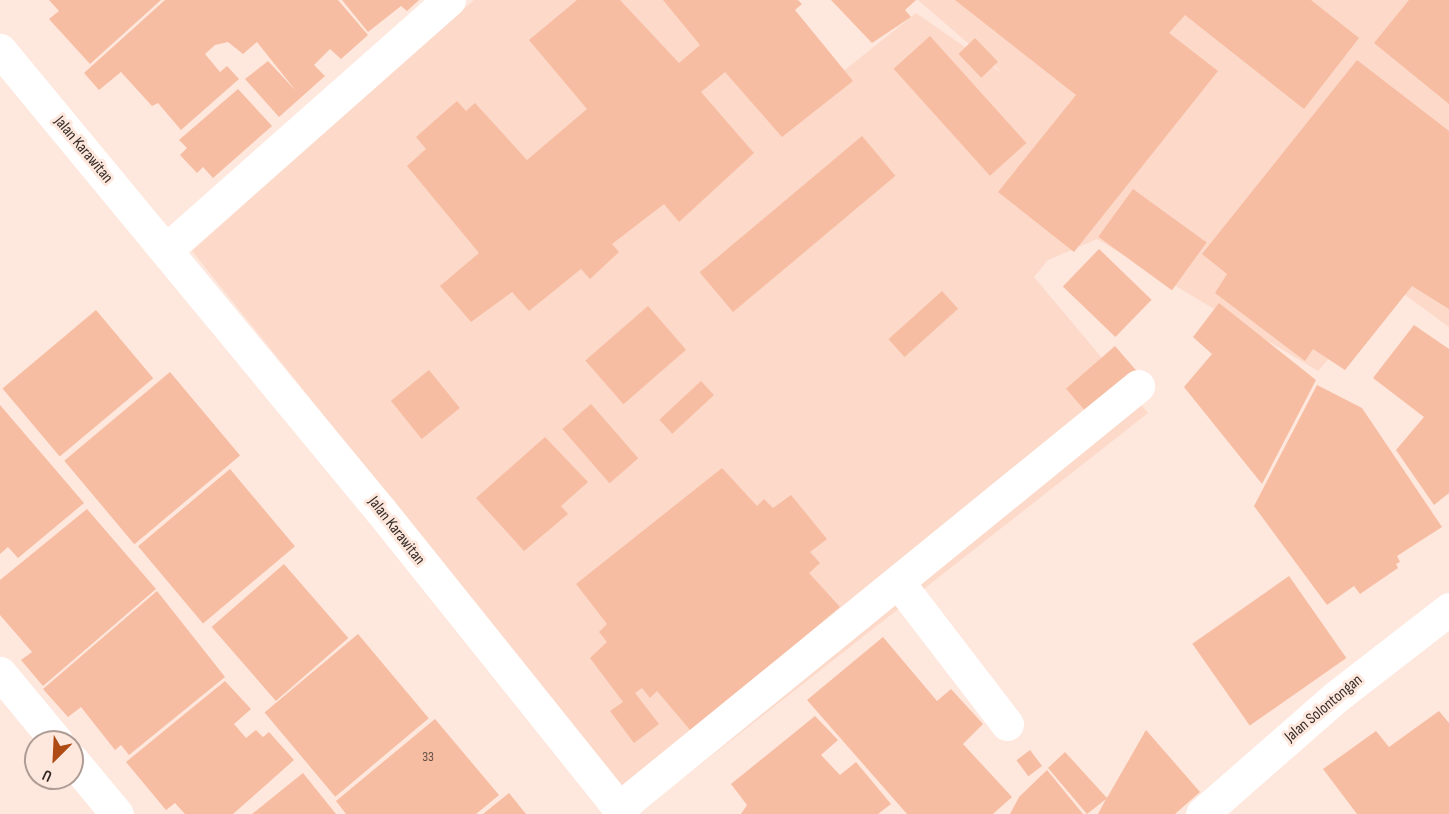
<!DOCTYPE html>
<style>
body{margin:0}
#map{position:relative;width:1449px;height:814px;overflow:hidden;background:#fee7dd;font-family:"Sofia Sans Condensed",sans-serif}
div>[style]{position:absolute}
.built>*{inset:0;background:#fcd9c9}
.building>*{inset:0;background:#f7bda2;transform-origin:0 0}
.street>*{height:33px;margin:-16.5px;padding:0 16.5px;transform-origin:16.5px;border-radius:16.5px;background:#fff}
.secondary>*{height:33px;margin:-16.5px;padding:0 16.5px;transform-origin:16.5px;border-radius:16.5px;background:#fff}
span{translate:-50% -50%;white-space:nowrap;text-align:center;line-height:1.15;-webkit-text-stroke:6px #fee7dd;paint-order:stroke}
.number-label{font-size:14px;color:#665046}
.number-label span{-webkit-text-stroke-width:0}
.street-label{font-size:16px;color:#362c27}
.north{position:absolute;left:24px;top:730px;width:60px;height:60px;box-sizing:border-box;background:#fee7dd;border:2px solid #ae9c94;border-radius:50%;rotate:204deg;font-size:16px;font-weight:700;line-height:24px;text-align:center;color:#362c27}
.north::after{content:'';display:block;margin:auto;width:21px;height:27px;background:#ae4b15;clip-path:polygon(50% 0,100% 100%,50% 72%,0 100%)}
</style>
<div id="map">
<div class="built">
<i style="clip-path:polygon(474px 0,734px 0,820px 90px,916px 13px,1005px 75px,918px 0,1449px 0,1449px 327px,1393px 286px,1318px 371px,1097px 239px,1048px 260px,1034px 277px,1148px 413px,641px 811px,192px 251px)"></i>
</div>
<div class="building">
<i style="clip-path:polygon(49px 0,161px 0,90px 64px,49px 19px,59px 11px)"></i>
<i style="clip-path:polygon(165px 0,338px 0,368px 35px,341px 59px,330px 49px,314px 65px,325px 76px,279px 117px,245px 79px,268px 61px,296px 91px,257px 42px,243px 54px,228px 42px,215px 45px,205px 54px,220px 72px,227px 66px,239px 79px,181px 130px,158px 103px,152px 106px,121px 72px,99px 90px,84px 73px)"></i>
<i style="clip-path:polygon(342px 0,419px 0,407px 11px,401px 6px,368px 32px)"></i>
<i style="clip-path:polygon(577px 0,620px 0,679px 63px,700px 45px,663px 0,798px 0,802px 4px,795px 10px,853px 81px,782px 137px,725px 72px,701px 92px,754px 153px,679px 222px,664px 204px,612px 244px,619px 252px,590px 279px,581px 269px,529px 311px,512px 292px,471px 322px,440px 286px,479px 253px,407px 166px,426px 149px,416px 137px,457px 101px,466px 111px,475px 103px,527px 160px,587px 109px,529px 40px)"></i>
<i style="clip-path:polygon(831px 0,916px 0,905px 10px,911px 17px,872px 43px)"></i>
<i style="clip-path:polygon(955px 0,1311px 0,1359px 38px,1304px 109px,1185px 15px,1169px 33px,1218px 71px,1074px 252px,998px 192px,1076px 95px)"></i>
<i style="clip-path:polygon(1409px 0,1449px 0,1449px 104px,1374px 43px)"></i>
<i style="left:930px;top:36px;width:144px;height:49px;rotate:48deg"></i>
<i style="left:975px;top:38px;width:33px;height:23px;rotate:46deg"></i>
<i style="clip-path:polygon(1357px 60px,1449px 131px,1449px 309px,1412px 286px,1345px 370px,1313px 349px,1305px 361px,1215px 293px,1227px 274px,1202px 254px)"></i>
<i style="clip-path:polygon(238px 89px,272px 126px,213px 178px,203px 167px,197px 173px,180px 155px,187px 148px,179px 140px)"></i>
<i style="left:862px;top:136px;width:52px;height:212px;rotate:50deg"></i>
<i style="left:1133px;top:189px;width:91px;height:59px;rotate:36deg"></i>
<i style="left:1099px;top:249px;width:73px;height:52px;rotate:44deg"></i>
<i style="left:942px;top:291px;width:24px;height:72px;rotate:48deg"></i>
<i style="clip-path:polygon(1219px 303px,1316px 380px,1262px 484px,1184px 387px,1212px 354px,1193px 337px)"></i>
<i style="left:648px;top:306px;width:58px;height:83px;rotate:49deg"></i>
<i style="left:96px;top:310px;width:89px;height:122px;rotate:50deg"></i>
<i style="clip-path:polygon(1414px 325px,1449px 349px,1449px 493px,1434px 505px,1396px 450px,1424px 417px,1373px 378px)"></i>
<i style="left:1115px;top:346px;width:35px;height:65px;rotate:49deg"></i>
<i style="left:429px;top:370px;width:49px;height:49px;rotate:51deg"></i>
<i style="left:170px;top:372px;width:109px;height:138px;rotate:50deg"></i>
<i style="left:701px;top:381px;width:19px;height:57px;rotate:47deg"></i>
<i style="clip-path:polygon(1317px 385px,1362px 408px,1442px 527px,1397px 556px,1400px 562px,1396px 564px,1398px 568px,1360px 594px,1354px 586px,1327px 605px,1254px 506px)"></i>
<i style="left:591px;top:404px;width:72px;height:38px;rotate:49deg"></i>
<i style="clip-path:polygon(0 405px,84px 503px,18px 558px,8px 547px,0 554px)"></i>
<i style="clip-path:polygon(545px 437px,588px 482px,561px 506px,568px 514px,524px 551px,476px 498px)"></i>
<i style="clip-path:polygon(722px 468px,757px 506px,764px 499px,773px 508px,791px 495px,827px 539px,810px 552px,820px 563px,809px 573px,840px 607px,691px 731px,657px 691px,650px 698px,642px 688px,635px 693px,659px 724px,634px 743px,610px 711px,623px 702px,590px 658px,607px 642px,599px 632px,607px 624px,576px 584px)"></i>
<i style="left:230px;top:469px;width:101px;height:120px;rotate:50deg"></i>
<i style="clip-path:polygon(87px 509px,156px 589px,43px 686px,21px 660px,32px 652px,0 615px,0 580px)"></i>
<i style="left:284px;top:564px;width:98px;height:96px;rotate:49deg"></i>
<i style="left:1289px;top:576px;width:100px;height:118px;rotate:55deg"></i>
<i style="clip-path:polygon(157px 591px,225px 677px,129px 755px,121px 745px,115px 750px,81px 707px,68px 717px,43px 689px)"></i>
<i style="left:358px;top:634px;width:110px;height:122px;rotate:50deg"></i>
<i style="clip-path:polygon(883px 637px,937px 701px,951px 689px,983px 724px,963px 744px,1012px 797px,993px 814px,907px 814px,807px 700px)"></i>
<i style="clip-path:polygon(225px 681px,251px 709px,234px 724px,246px 738px,256px 730px,263px 737px,269px 732px,294px 760px,233px 814px,185px 814px,175px 803px,166px 810px,126px 762px)"></i>
<i style="clip-path:polygon(1439px 711px,1449px 723px,1449px 814px,1357px 814px,1323px 769px,1376px 731px,1389px 747px)"></i>
<i style="clip-path:polygon(815px 716px,838px 740px,821px 755px,840px 775px,856px 762px,891px 804px,878px 814px,741px 814px,747px 805px,731px 784px)"></i>
<i style="clip-path:polygon(435px 719px,499px 795px,476px 814px,346px 814px,336px 801px)"></i>
<i style="clip-path:polygon(1146px 730px,1200px 792px,1175px 814px,1098px 814px,1106px 799px,1087px 814px,1048px 768px,1065px 752px,1107px 798px)"></i>
<i style="left:1030px;top:750px;width:20px;height:17px;rotate:53deg"></i>
<i style="clip-path:polygon(1047px 770px,1083px 814px,1010px 814px,1019px 797px)"></i>
<i style="clip-path:polygon(303px 773px,336px 814px,252px 814px)"></i>
<i style="clip-path:polygon(509px 793px,526px 814px,483px 814px)"></i>
</div>
<div class="street">
<i style="left:166px;top:250px;width:378px;rotate:-41.5deg"></i>
<i style="left:898px;top:582px;width:179px;rotate:52.5deg"></i>
<i style="left:0;top:673px;width:89px;rotate:50.4deg"></i>
<i style="left:72px;top:760px;width:70px;rotate:50.2deg"></i>
<i style="left:619px;top:808px;width:669px;rotate:-39.11deg"></i>
</div>
<div class="secondary">
<i style="left:0;top:50px;width:598px;rotate:50.43deg"></i>
<i style="left:381px;top:511px;width:388px;rotate:51.3deg"></i>
<i style="left:1202px;top:814px;width:179px;rotate:-41.2deg"></i>
<i style="left:1337px;top:696px;width:142px;rotate:-37.8deg"></i>
</div>
<div class="number-label">
<span style="left:428px;top:757px">33</span>
</div>
<div class="street-label">
<span style="left:83px;top:150px;rotate:50deg">Jalan Karawitan</span>
<span style="left:396px;top:531px;rotate:52deg">Jalan Karawitan</span>
<span style="left:1324px;top:709px;rotate:-40deg">Jalan Solontongan</span>
</div>
<div class="north">U</div>
</div>
